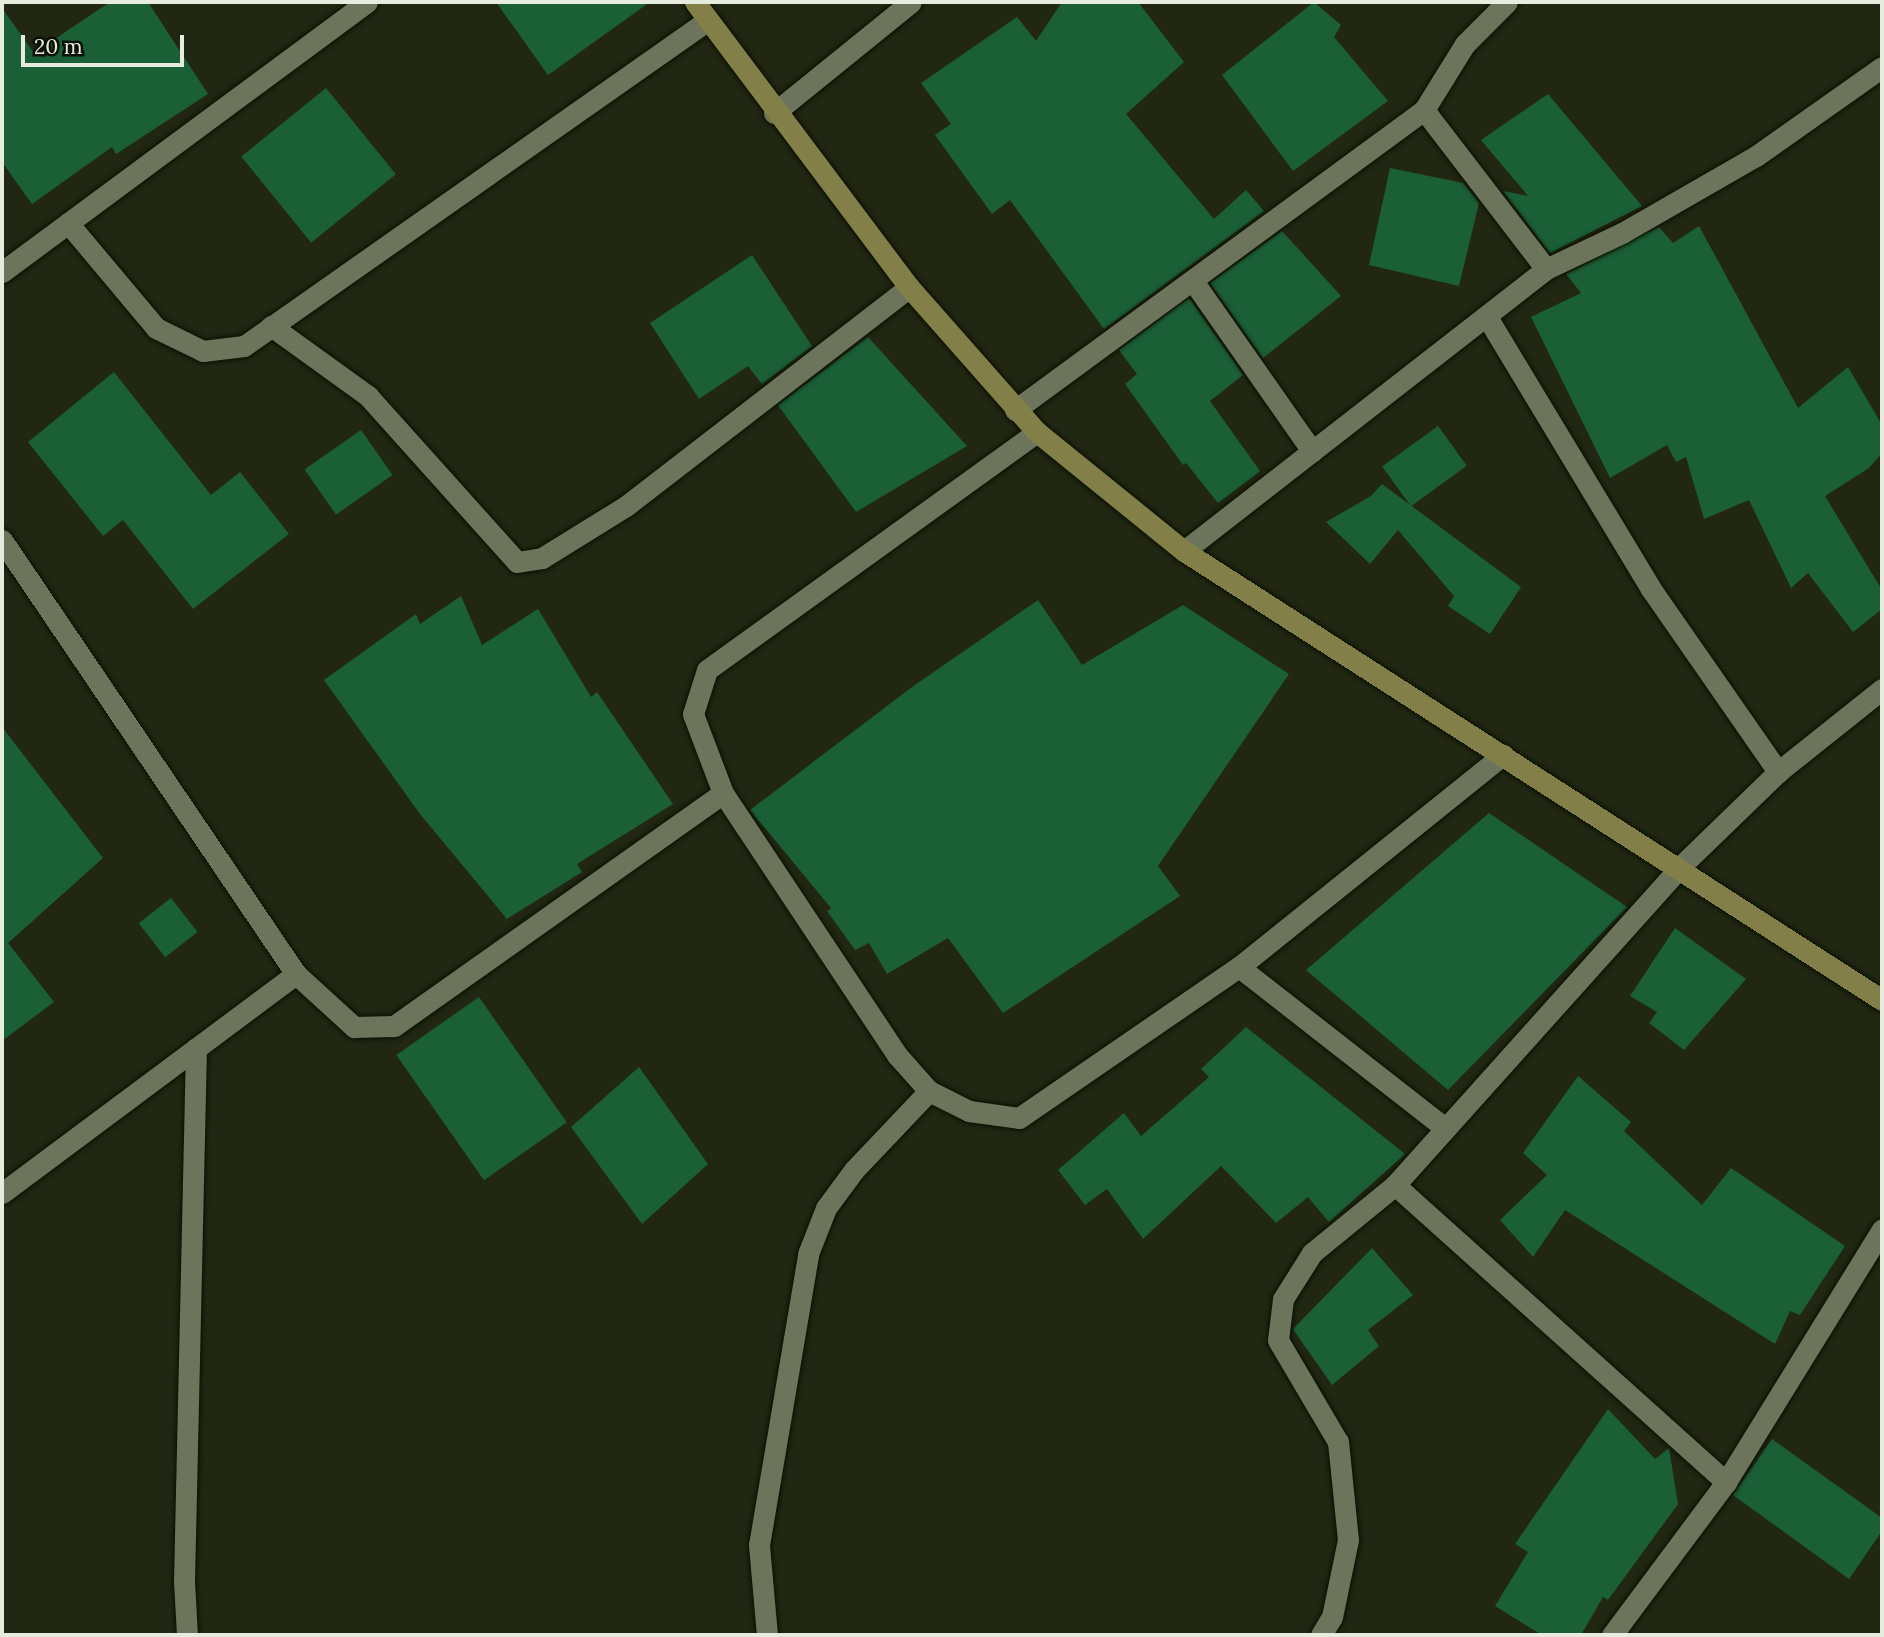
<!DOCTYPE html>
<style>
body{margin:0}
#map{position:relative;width:1884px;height:1637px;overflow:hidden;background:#212712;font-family:Lora,serif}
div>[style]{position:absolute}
.building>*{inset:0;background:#1b5f37;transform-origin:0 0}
.roads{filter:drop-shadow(0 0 2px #0a1000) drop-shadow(0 0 2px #0a1000)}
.minor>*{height:21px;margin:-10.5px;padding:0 10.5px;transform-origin:10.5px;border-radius:10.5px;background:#6c755c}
.tertiary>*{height:21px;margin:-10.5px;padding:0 10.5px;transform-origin:10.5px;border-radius:10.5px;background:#6c755c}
.secondary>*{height:21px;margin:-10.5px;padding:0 10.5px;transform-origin:10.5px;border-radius:10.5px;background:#827f49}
span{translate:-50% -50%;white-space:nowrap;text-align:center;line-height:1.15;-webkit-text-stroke:7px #0c0f06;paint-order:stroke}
.frame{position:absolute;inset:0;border:4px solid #e7ecde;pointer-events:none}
.scale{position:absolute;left:21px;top:35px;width:163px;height:32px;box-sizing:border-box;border:4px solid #e7ecde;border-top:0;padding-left:9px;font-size:21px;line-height:24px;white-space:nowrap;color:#e7ecde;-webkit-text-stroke:5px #0c0f06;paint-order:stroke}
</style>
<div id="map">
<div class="building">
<i style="clip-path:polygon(110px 2px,148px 2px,208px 94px,116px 154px,112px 147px,32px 204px,2px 162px,2px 8px,34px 53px)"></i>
<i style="clip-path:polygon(496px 2px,650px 2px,548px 75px)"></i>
<i style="clip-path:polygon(1062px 2px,1138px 2px,1184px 62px,1126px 114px,1214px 219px,1246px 190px,1264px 211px,1104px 329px,1010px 200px,992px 214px,935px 135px,951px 124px,921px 83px,1017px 17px,1036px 41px)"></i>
<i style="clip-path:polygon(1314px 2px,1341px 25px,1334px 37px,1388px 101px,1293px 171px,1222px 75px)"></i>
<i style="left:326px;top:88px;width:111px;height:109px;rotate:51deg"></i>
<i style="clip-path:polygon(1548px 94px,1642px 206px,1550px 253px,1503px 191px,1528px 196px,1481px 140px)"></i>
<i style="clip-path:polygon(1390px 168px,1463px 183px,1479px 203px,1459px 286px,1369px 265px)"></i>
<i style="clip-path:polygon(1699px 226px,1798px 408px,1848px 367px,1882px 425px,1882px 453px,1869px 468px,1825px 496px,1882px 590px,1882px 609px,1853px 632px,1808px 573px,1791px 588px,1749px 500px,1704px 519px,1686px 457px,1676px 462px,1667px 445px,1610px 478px,1531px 317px,1581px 293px,1566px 274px,1659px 227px,1673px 243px)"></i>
<i style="clip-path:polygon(1282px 231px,1341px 296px,1263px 358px,1210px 283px)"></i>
<i style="clip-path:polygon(752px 255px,812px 346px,762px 384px,748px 366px,699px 399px,650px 323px)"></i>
<i style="clip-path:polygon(1189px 298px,1243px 375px,1210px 401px,1260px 471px,1218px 503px,1186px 463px,1183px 465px,1125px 384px,1137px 374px,1119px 350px)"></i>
<i style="clip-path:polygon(868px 337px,967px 446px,856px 512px,778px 405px)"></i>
<i style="clip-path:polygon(114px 372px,211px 495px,240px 472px,289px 534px,193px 609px,123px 520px,103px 536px,28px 442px)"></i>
<i style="left:1438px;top:426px;width:49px;height:69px;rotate:54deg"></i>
<i style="left:361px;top:430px;width:55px;height:69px;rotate:55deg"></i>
<i style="clip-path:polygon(1382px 484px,1521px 587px,1490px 634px,1448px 606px,1454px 596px,1398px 530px,1370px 564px,1326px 522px,1371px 496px)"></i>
<i style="clip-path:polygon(461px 596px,482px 645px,538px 609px,591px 697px,597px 692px,673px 804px,577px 864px,582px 872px,507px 919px,420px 814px,324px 680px,416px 614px,420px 624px)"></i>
<i style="clip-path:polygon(1038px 600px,1082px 665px,1183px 605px,1289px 674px,1158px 866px,1180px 896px,1003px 1013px,948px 938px,887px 974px,869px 943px,855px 950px,827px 911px,831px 908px,750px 810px,912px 687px)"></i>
<i style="clip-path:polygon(2px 727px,103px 858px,8px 943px,54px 1002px,2px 1041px)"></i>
<i style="clip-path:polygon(1489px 813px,1627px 907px,1448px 1090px,1306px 970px)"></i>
<i style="left:171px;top:898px;width:43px;height:41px;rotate:52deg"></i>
<i style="clip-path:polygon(1675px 928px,1746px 979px,1684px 1050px,1649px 1023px,1657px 1012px,1630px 996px)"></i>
<i style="left:479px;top:997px;width:153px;height:101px;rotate:55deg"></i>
<i style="clip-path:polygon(1246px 1027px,1405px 1154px,1329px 1222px,1308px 1197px,1276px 1223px,1221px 1166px,1143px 1239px,1107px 1189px,1085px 1205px,1058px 1170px,1124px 1113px,1141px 1136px,1209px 1077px,1201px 1069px)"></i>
<i style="clip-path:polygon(639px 1067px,708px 1164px,642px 1224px,571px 1127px)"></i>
<i style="clip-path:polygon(1578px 1076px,1631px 1122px,1624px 1131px,1702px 1205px,1731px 1168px,1845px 1246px,1800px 1315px,1790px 1311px,1775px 1344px,1565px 1210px,1533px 1257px,1500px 1220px,1547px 1175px,1523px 1153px)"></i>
<i style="clip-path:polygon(1372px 1248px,1413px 1295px,1368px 1330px,1379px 1346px,1332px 1385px,1293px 1329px)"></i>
<i style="clip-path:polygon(1608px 1409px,1655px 1459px,1669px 1448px,1678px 1504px,1608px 1600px,1603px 1597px,1581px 1635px,1542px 1635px,1495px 1606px,1528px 1552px,1515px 1544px)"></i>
<i style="clip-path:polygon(1772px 1439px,1882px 1518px,1882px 1531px,1849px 1579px,1733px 1495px)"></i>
</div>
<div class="roads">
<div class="minor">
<i style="left:1424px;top:110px;width:200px;rotate:52.5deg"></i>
<i style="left:68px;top:223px;width:137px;rotate:50deg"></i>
<i style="left:156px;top:328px;width:52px;rotate:26.1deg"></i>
<i style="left:203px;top:351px;width:41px;rotate:-7deg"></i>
<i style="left:244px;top:346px;width:567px;rotate:-35.09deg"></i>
<i style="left:2px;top:272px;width:454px;rotate:-36.5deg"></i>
<i style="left:1193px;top:281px;width:208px;rotate:55deg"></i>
<i style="left:1487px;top:317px;width:318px;rotate:58.9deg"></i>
<i style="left:1651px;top:589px;width:223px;rotate:55.2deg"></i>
<i style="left:271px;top:326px;width:120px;rotate:35.8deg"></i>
<i style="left:368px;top:396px;width:223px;rotate:48.1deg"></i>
<i style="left:517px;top:562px;width:25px;rotate:-9deg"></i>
<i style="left:542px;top:558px;width:99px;rotate:-31.8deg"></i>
<i style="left:626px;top:506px;width:358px;rotate:-37.7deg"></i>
<i style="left:1015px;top:410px;width:507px;rotate:-36.26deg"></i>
<i style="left:1424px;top:110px;width:78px;rotate:-58.2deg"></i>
<i style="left:1465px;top:44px;width:59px;rotate:-45deg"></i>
<i style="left:1037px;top:432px;width:407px;rotate:144.2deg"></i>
<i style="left:707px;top:670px;width:46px;rotate:107.7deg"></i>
<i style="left:693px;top:714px;width:85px;rotate:69.2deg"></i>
<i style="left:723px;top:793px;width:315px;rotate:56.4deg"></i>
<i style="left:897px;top:1055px;width:48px;rotate:48.4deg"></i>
<i style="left:929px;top:1091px;width:45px;rotate:26.6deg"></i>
<i style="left:969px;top:1111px;width:50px;rotate:8deg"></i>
<i style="left:1019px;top:1118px;width:267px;rotate:-34.5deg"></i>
<i style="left:1239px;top:967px;width:339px;rotate:-38.8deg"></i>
<i style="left:2px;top:540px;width:524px;rotate:55.89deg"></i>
<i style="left:296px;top:974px;width:79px;rotate:42.4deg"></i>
<i style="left:354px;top:1027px;width:40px;rotate:-1.4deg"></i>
<i style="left:394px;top:1026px;width:403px;rotate:-35.3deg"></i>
<i style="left:1184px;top:551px;width:459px;rotate:-37.9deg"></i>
<i style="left:1546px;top:269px;width:84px;rotate:-25.3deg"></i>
<i style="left:1622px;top:233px;width:155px;rotate:-29.9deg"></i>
<i style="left:1756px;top:156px;width:154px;rotate:-35.2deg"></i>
<i style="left:1239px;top:967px;width:261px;rotate:38deg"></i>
<i style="left:1395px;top:1185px;width:445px;rotate:41.9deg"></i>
<i style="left:2px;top:1193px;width:367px;rotate:-36.7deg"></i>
<i style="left:187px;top:1635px;width:54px;rotate:-93.2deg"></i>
<i style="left:184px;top:1581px;width:533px;rotate:-88.71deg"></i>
<i style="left:767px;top:1635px;width:90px;rotate:-95.1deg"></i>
<i style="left:759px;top:1545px;width:295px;rotate:-80.4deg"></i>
<i style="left:808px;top:1254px;width:49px;rotate:-68.6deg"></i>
<i style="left:826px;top:1208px;width:47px;rotate:-53.6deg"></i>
<i style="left:854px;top:1170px;width:109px;rotate:-46.5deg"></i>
<i style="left:1321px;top:1635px;width:21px;rotate:-59deg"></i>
<i style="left:1332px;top:1617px;width:79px;rotate:-78.3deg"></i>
<i style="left:1348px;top:1540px;width:99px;rotate:-95.8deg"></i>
<i style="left:1338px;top:1442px;width:118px;rotate:-120.5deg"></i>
<i style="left:1278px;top:1340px;width:41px;rotate:-83deg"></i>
<i style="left:1283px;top:1299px;width:54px;rotate:-57.8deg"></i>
<i style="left:1312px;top:1253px;width:107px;rotate:-39.3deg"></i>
<i style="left:1395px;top:1185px;width:426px;rotate:-48.1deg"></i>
<i style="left:1679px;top:868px;width:138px;rotate:-44.1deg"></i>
<i style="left:1778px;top:772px;width:133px;rotate:-38.6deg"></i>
<i style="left:1612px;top:1635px;width:191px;rotate:-53.3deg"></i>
<i style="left:1726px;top:1482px;width:297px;rotate:-58.3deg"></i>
</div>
<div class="tertiary">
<i style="left:774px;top:113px;width:176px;rotate:-39deg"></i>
</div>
<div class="secondary">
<i style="left:695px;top:2px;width:356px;rotate:53.1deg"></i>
<i style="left:909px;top:287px;width:193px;rotate:48.6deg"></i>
<i style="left:1037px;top:432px;width:189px;rotate:39deg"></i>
<i style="left:1184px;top:551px;width:830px;rotate:32.75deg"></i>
</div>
</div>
<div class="frame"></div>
<div class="scale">20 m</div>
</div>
